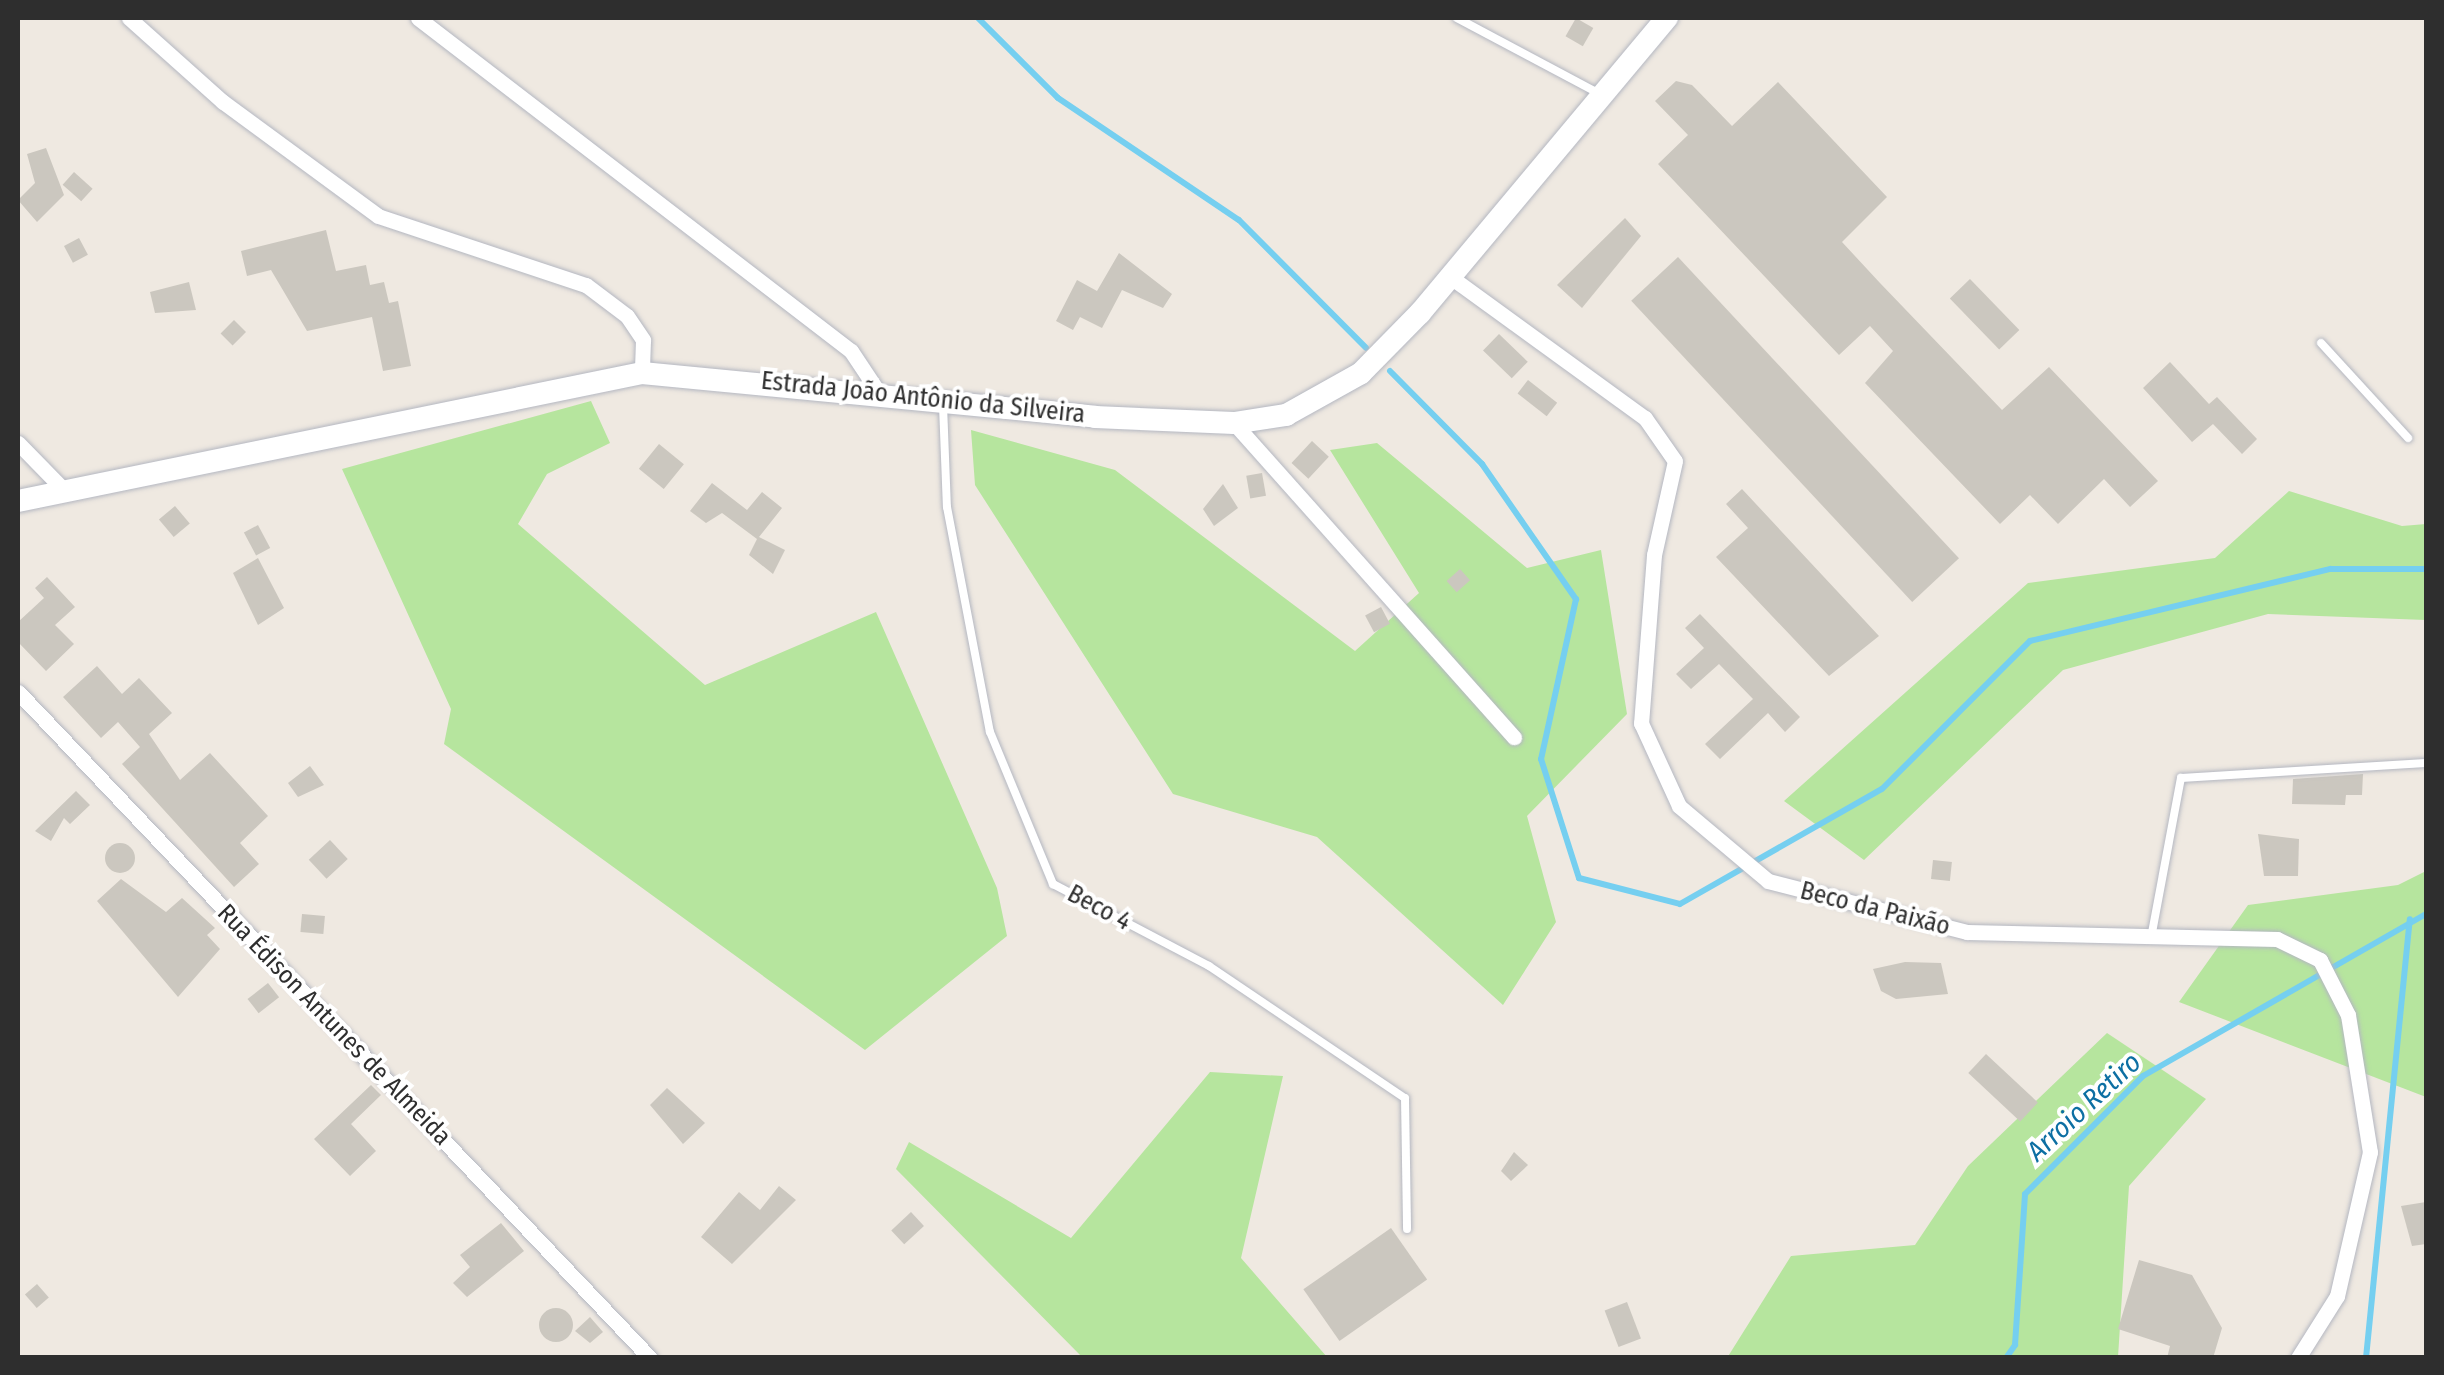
<!DOCTYPE html>
<meta charset="utf-8">
<style>
body{margin:0}
#map{position:relative;width:2444px;height:1375px;overflow:hidden;background:#efe9e1;font-family:"Fira Sans Condensed",sans-serif}
div>[style]{position:absolute}
.green>*{inset:0;background:#b6e59e}
.stream>*{height:6px;margin:-3px;padding:0 3px;transform-origin:3px;border-radius:3px;background:#75cff0}
.building>*{inset:0;background:#cbc7bf;transform-origin:0 0}
.round{border-radius:50%}
.roads{filter:drop-shadow(0 0 2px #b4b7c1) drop-shadow(0 0 2px #b4b7c1)}
.lane>*{height:8px;margin:-4px;padding:0 4px;transform-origin:4px;border-radius:4px;background:#fff}
.street>*{height:15px;margin:-7.5px;padding:0 7.5px;transform-origin:7.5px;border-radius:7.5px;background:#fff}
.secondary>*{height:22px;margin:-11px;padding:0 11px;transform-origin:11px;border-radius:11px;background:#fff}
span{translate:-50% -50%;white-space:nowrap;text-align:center;line-height:1.15;-webkit-text-stroke:8px #fff;paint-order:stroke}
.street-label{font-size:25px;color:#2e2e2e}
.water-label{font-size:28px;color:#0d6fa3;font-style:italic}
.frame{position:absolute;inset:0;border:20px solid #2e2e2e;pointer-events:none}
</style>
<div id="map">
<div class="green">
<i style="clip-path:polygon(591px 401px,610px 443px,547px 474px,518px 524px,705px 685px,876px 612px,997px 888px,1007px 936px,865px 1050px,444px 744px,451px 709px,342px 469px)"></i>
<i style="clip-path:polygon(971px 430px,1115px 470px,1355px 651px,1419px 593px,1330px 450px,1377px 443px,1527px 568px,1601px 550px,1627px 714px,1527px 816px,1556px 922px,1503px 1005px,1317px 837px,1173px 794px,975px 485px)"></i>
<i style="clip-path:polygon(2289px 491px,2402px 526px,2426px 524px,2426px 620px,2268px 614px,2063px 670px,1864px 860px,1784px 801px,2028px 583px,2215px 558px)"></i>
<i style="clip-path:polygon(2426px 871px,2426px 1097px,2179px 1002px,2248px 905px,2398px 885px)"></i>
<i style="clip-path:polygon(2107px 1033px,2206px 1099px,2129px 1186px,2118px 1357px,1727px 1358px,1791px 1256px,1915px 1245px,1968px 1166px)"></i>
<i style="clip-path:polygon(1210px 1072px,1283px 1076px,1241px 1258px,1327px 1357px,1082px 1357px,896px 1169px,909px 1142px,1071px 1238px)"></i>
</div>
<div class="stream">
<i style="left:978px;top:18px;width:113px;rotate:45deg"></i>
<i style="left:1058px;top:98px;width:218px;rotate:34deg"></i>
<i style="left:1239px;top:220px;width:180px;rotate:45.2deg"></i>
<i style="left:1390px;top:371px;width:131px;rotate:45.3deg"></i>
<i style="left:1482px;top:464px;width:165px;rotate:55.2deg"></i>
<i style="left:1576px;top:599px;width:164px;rotate:102.3deg"></i>
<i style="left:1541px;top:759px;width:125px;rotate:72.3deg"></i>
<i style="left:1579px;top:878px;width:104px;rotate:14.4deg"></i>
<i style="left:1680px;top:904px;width:232px;rotate:-29.7deg"></i>
<i style="left:1882px;top:789px;width:209px;rotate:-45deg"></i>
<i style="left:2030px;top:641px;width:309px;rotate:-13.5deg"></i>
<i style="left:2331px;top:569px;width:95px"></i>
<i style="left:2006px;top:1358px;width:16px;rotate:-55deg"></i>
<i style="left:2015px;top:1345px;width:151px;rotate:-86.2deg"></i>
<i style="left:2025px;top:1194px;width:167px;rotate:-45deg"></i>
<i style="left:2143px;top:1076px;width:326px;rotate:-29.8deg"></i>
<i style="left:2366px;top:1358px;width:441px;rotate:-84.3deg"></i>
</div>
<div class="building">
<i style="left:1576px;top:18px;width:20px;height:21px;rotate:30deg"></i>
<i style="clip-path:polygon(1676px 81px,1692px 85px,1732px 126px,1778px 82px,1887px 197px,1842px 242px,1880px 283px,2002px 410px,2049px 367px,2158px 481px,2130px 507px,2104px 479px,2058px 524px,2030px 495px,2000px 524px,1865px 383px,1893px 351px,1870px 326px,1839px 355px,1658px 164px,1688px 135px,1655px 101px)"></i>
<i style="clip-path:polygon(46px 148px,64px 195px,37px 222px,18px 200px,35px 183px,27px 154px)"></i>
<i style="left:74px;top:172px;width:25px;height:17px;rotate:42deg"></i>
<i style="clip-path:polygon(1625px 218px,1641px 236px,1582px 308px,1557px 285px)"></i>
<i style="clip-path:polygon(326px 230px,336px 271px,366px 265px,370px 285px,384px 282px,389px 303px,398px 301px,411px 366px,383px 371px,372px 317px,307px 331px,271px 270px,247px 276px,241px 251px)"></i>
<i style="left:79px;top:238px;width:19px;height:17px;rotate:62deg"></i>
<i style="clip-path:polygon(1119px 253px,1172px 294px,1163px 308px,1122px 290px,1102px 328px,1080px 317px,1073px 330px,1056px 321px,1077px 280px,1097px 291px)"></i>
<i style="left:1678px;top:257px;width:412px;height:64px;rotate:47deg"></i>
<i style="left:1970px;top:279px;width:71px;height:28px;rotate:46deg"></i>
<i style="clip-path:polygon(189px 282px,196px 310px,155px 313px,150px 292px)"></i>
<i style="left:234px;top:320px;width:17px;height:19px;rotate:45deg"></i>
<i style="left:1499px;top:334px;width:40px;height:23px;rotate:44deg"></i>
<i style="clip-path:polygon(2170px 362px,2209px 404px,2217px 397px,2257px 439px,2242px 454px,2213px 424px,2192px 442px,2143px 388px)"></i>
<i style="left:1528px;top:380px;width:37px;height:17px;rotate:38deg"></i>
<i style="left:1312px;top:441px;width:23px;height:30px;rotate:43deg"></i>
<i style="left:659px;top:444px;width:32px;height:32px;rotate:39deg"></i>
<i style="left:1262px;top:473px;width:23px;height:16px;rotate:80deg"></i>
<i style="clip-path:polygon(712px 483px,747px 510px,762px 492px,782px 508px,759px 537px,785px 550px,773px 574px,749px 555px,757px 539px,722px 513px,706px 523px,690px 511px)"></i>
<i style="clip-path:polygon(1223px 484px,1238px 508px,1214px 526px,1203px 509px)"></i>
<i style="clip-path:polygon(1742px 489px,1879px 636px,1829px 676px,1716px 557px,1748px 528px,1726px 504px)"></i>
<i style="left:175px;top:506px;width:23px;height:21px;rotate:50deg"></i>
<i style="left:258px;top:525px;width:26px;height:16px;rotate:62deg"></i>
<i style="clip-path:polygon(258px 558px,284px 608px,258px 625px,233px 573px)"></i>
<i style="left:1460px;top:569px;width:15px;height:18px;rotate:48deg"></i>
<i style="clip-path:polygon(47px 577px,75px 607px,55px 625px,74px 644px,46px 671px,18px 642px,18px 622px,44px 598px,35px 588px)"></i>
<i style="left:1381px;top:607px;width:19px;height:18px;rotate:62deg"></i>
<i style="clip-path:polygon(1700px 614px,1800px 717px,1785px 732px,1768px 713px,1720px 759px,1705px 744px,1753px 699px,1719px 664px,1691px 689px,1676px 674px,1704px 648px,1685px 628px)"></i>
<i style="clip-path:polygon(97px 666px,122px 694px,139px 678px,172px 713px,149px 734px,180px 780px,210px 753px,268px 816px,240px 843px,259px 864px,234px 887px,122px 764px,140px 747px,118px 722px,101px 738px,63px 697px)"></i>
<i style="clip-path:polygon(310px 766px,324px 785px,298px 797px,288px 783px)"></i>
<i style="clip-path:polygon(2363px 774px,2362px 795px,2346px 795px,2345px 805px,2292px 804px,2293px 779px)"></i>
<i style="clip-path:polygon(76px 791px,90px 805px,70px 824px,64px 818px,51px 841px,35px 831px)"></i>
<i style="clip-path:polygon(2258px 834px,2299px 839px,2298px 876px,2264px 876px)"></i>
<i style="left:330px;top:840px;width:26px;height:29px;rotate:47deg"></i>
<i class="round" style="left:105px;top:843px;width:30px;height:30px"></i>
<i style="left:1933px;top:860px;width:19px;height:19px;rotate:6deg"></i>
<i style="clip-path:polygon(121px 879px,166px 912px,182px 898px,215px 928px,207px 935px,220px 949px,178px 997px,97px 901px)"></i>
<i style="left:302px;top:914px;width:23px;height:18px;rotate:5deg"></i>
<i style="clip-path:polygon(1905px 962px,1941px 963px,1948px 994px,1896px 999px,1881px 991px,1873px 969px)"></i>
<i style="left:268px;top:983px;width:18px;height:26px;rotate:52deg"></i>
<i style="left:1986px;top:1054px;width:71px;height:26px;rotate:43deg"></i>
<i style="clip-path:polygon(371px 1085px,381px 1095px,351px 1124px,376px 1151px,350px 1176px,314px 1139px)"></i>
<i style="clip-path:polygon(667px 1088px,705px 1123px,683px 1144px,650px 1105px)"></i>
<i style="clip-path:polygon(1514px 1152px,1528px 1165px,1511px 1181px,1501px 1171px)"></i>
<i style="clip-path:polygon(779px 1186px,796px 1200px,732px 1264px,701px 1237px,739px 1192px,760px 1210px)"></i>
<i style="clip-path:polygon(2426px 1202px,2426px 1244px,2412px 1246px,2401px 1206px)"></i>
<i style="left:911px;top:1212px;width:19px;height:27px;rotate:47deg"></i>
<i style="clip-path:polygon(501px 1223px,524px 1251px,467px 1297px,453px 1283px,470px 1267px,460px 1255px)"></i>
<i style="left:1391px;top:1228px;width:63px;height:107px;rotate:55deg"></i>
<i style="clip-path:polygon(2139px 1260px,2192px 1275px,2222px 1328px,2213px 1358px,2167px 1358px,2170px 1346px,2118px 1329px)"></i>
<i style="left:37px;top:1284px;width:18px;height:16px;rotate:49deg"></i>
<i style="left:1627px;top:1302px;width:39px;height:24px;rotate:69deg"></i>
<i class="round" style="left:539px;top:1308px;width:34px;height:34px"></i>
<i style="clip-path:polygon(590px 1317px,603px 1332px,590px 1343px,575px 1331px)"></i>
</div>
<div class="roads">
<div class="lane">
<i style="left:1457px;top:18px;width:160px;rotate:28deg"></i>
<i style="left:2321px;top:343px;width:129px;rotate:47.5deg"></i>
<i style="left:943px;top:405px;width:102px;rotate:87.8deg"></i>
<i style="left:947px;top:507px;width:229px;rotate:79.2deg"></i>
<i style="left:990px;top:732px;width:165px;rotate:67.5deg"></i>
<i style="left:1053px;top:884px;width:176px;rotate:27.7deg"></i>
<i style="left:1209px;top:966px;width:236px;rotate:34deg"></i>
<i style="left:1405px;top:1098px;width:131px;rotate:89.1deg"></i>
<i style="left:2151px;top:938px;width:163px;rotate:-79.4deg"></i>
<i style="left:2181px;top:778px;width:245px;rotate:-3.5deg"></i>
</div>
<div class="street">
<i style="left:129px;top:18px;width:126px;rotate:41.8deg"></i>
<i style="left:223px;top:102px;width:192px;rotate:36.3deg"></i>
<i style="left:378px;top:216px;width:219px;rotate:18.4deg"></i>
<i style="left:586px;top:285px;width:51px;rotate:37.1deg"></i>
<i style="left:627px;top:316px;width:29px;rotate:56deg"></i>
<i style="left:643px;top:340px;width:33px;rotate:92deg"></i>
<i style="left:418px;top:18px;width:546px;rotate:37.56deg"></i>
<i style="left:851px;top:351px;width:50px;rotate:56.3deg"></i>
<i style="left:1452px;top:278px;width:238px;rotate:36deg"></i>
<i style="left:1645px;top:418px;width:52px;rotate:55.1deg"></i>
<i style="left:1675px;top:461px;width:96px;rotate:102.6deg"></i>
<i style="left:1654px;top:555px;width:169px;rotate:94.4deg"></i>
<i style="left:1641px;top:723px;width:91px;rotate:65.4deg"></i>
<i style="left:1679px;top:806px;width:116px;rotate:40.1deg"></i>
<i style="left:1768px;top:881px;width:205px;rotate:14.4deg"></i>
<i style="left:1967px;top:932px;width:310px;rotate:1.3deg"></i>
<i style="left:2277px;top:939px;width:48px;rotate:26deg"></i>
<i style="left:2320px;top:960px;width:62px;rotate:63deg"></i>
<i style="left:2348px;top:1015px;width:139px;rotate:80.9deg"></i>
<i style="left:2370px;top:1152px;width:148px;rotate:102.9deg"></i>
<i style="left:2337px;top:1296px;width:73px;rotate:122.2deg"></i>
<i style="left:1234px;top:423px;width:421px;rotate:48.3deg"></i>
<i style="left:18px;top:443px;width:66px;rotate:45.6deg"></i>
<i style="left:18px;top:692px;width:918px;rotate:46.5deg"></i>
</div>
<div class="secondary">
<i style="left:18px;top:501px;width:637px;rotate:-11.59deg"></i>
<i style="left:642px;top:373px;width:455px;rotate:5.5deg"></i>
<i style="left:1095px;top:417px;width:139px;rotate:2.5deg"></i>
<i style="left:1234px;top:423px;width:53px;rotate:-8.7deg"></i>
<i style="left:1286px;top:415px;width:86px;rotate:-29.2deg"></i>
<i style="left:1361px;top:373px;width:84px;rotate:-45.5deg"></i>
<i style="left:1420px;top:313px;width:385px;rotate:-50.1deg"></i>
</div>
</div>
<div class="street-label">
<span style="left:923px;top:398px;rotate:6deg">Estrada João Antônio da Silveira</span>
<span style="left:1099px;top:908px;rotate:28deg">Beco 4</span>
<span style="left:1875px;top:909px;rotate:14deg">Beco da Paixão</span>
<span style="left:334px;top:1025px;rotate:46deg">Rua Édison Antunes de Almeida</span>
</div>
<div class="water-label">
<span style="left:2084px;top:1107px;rotate:-43deg">Arroio Retiro</span>
</div>
<div class="frame"></div>
</div>
